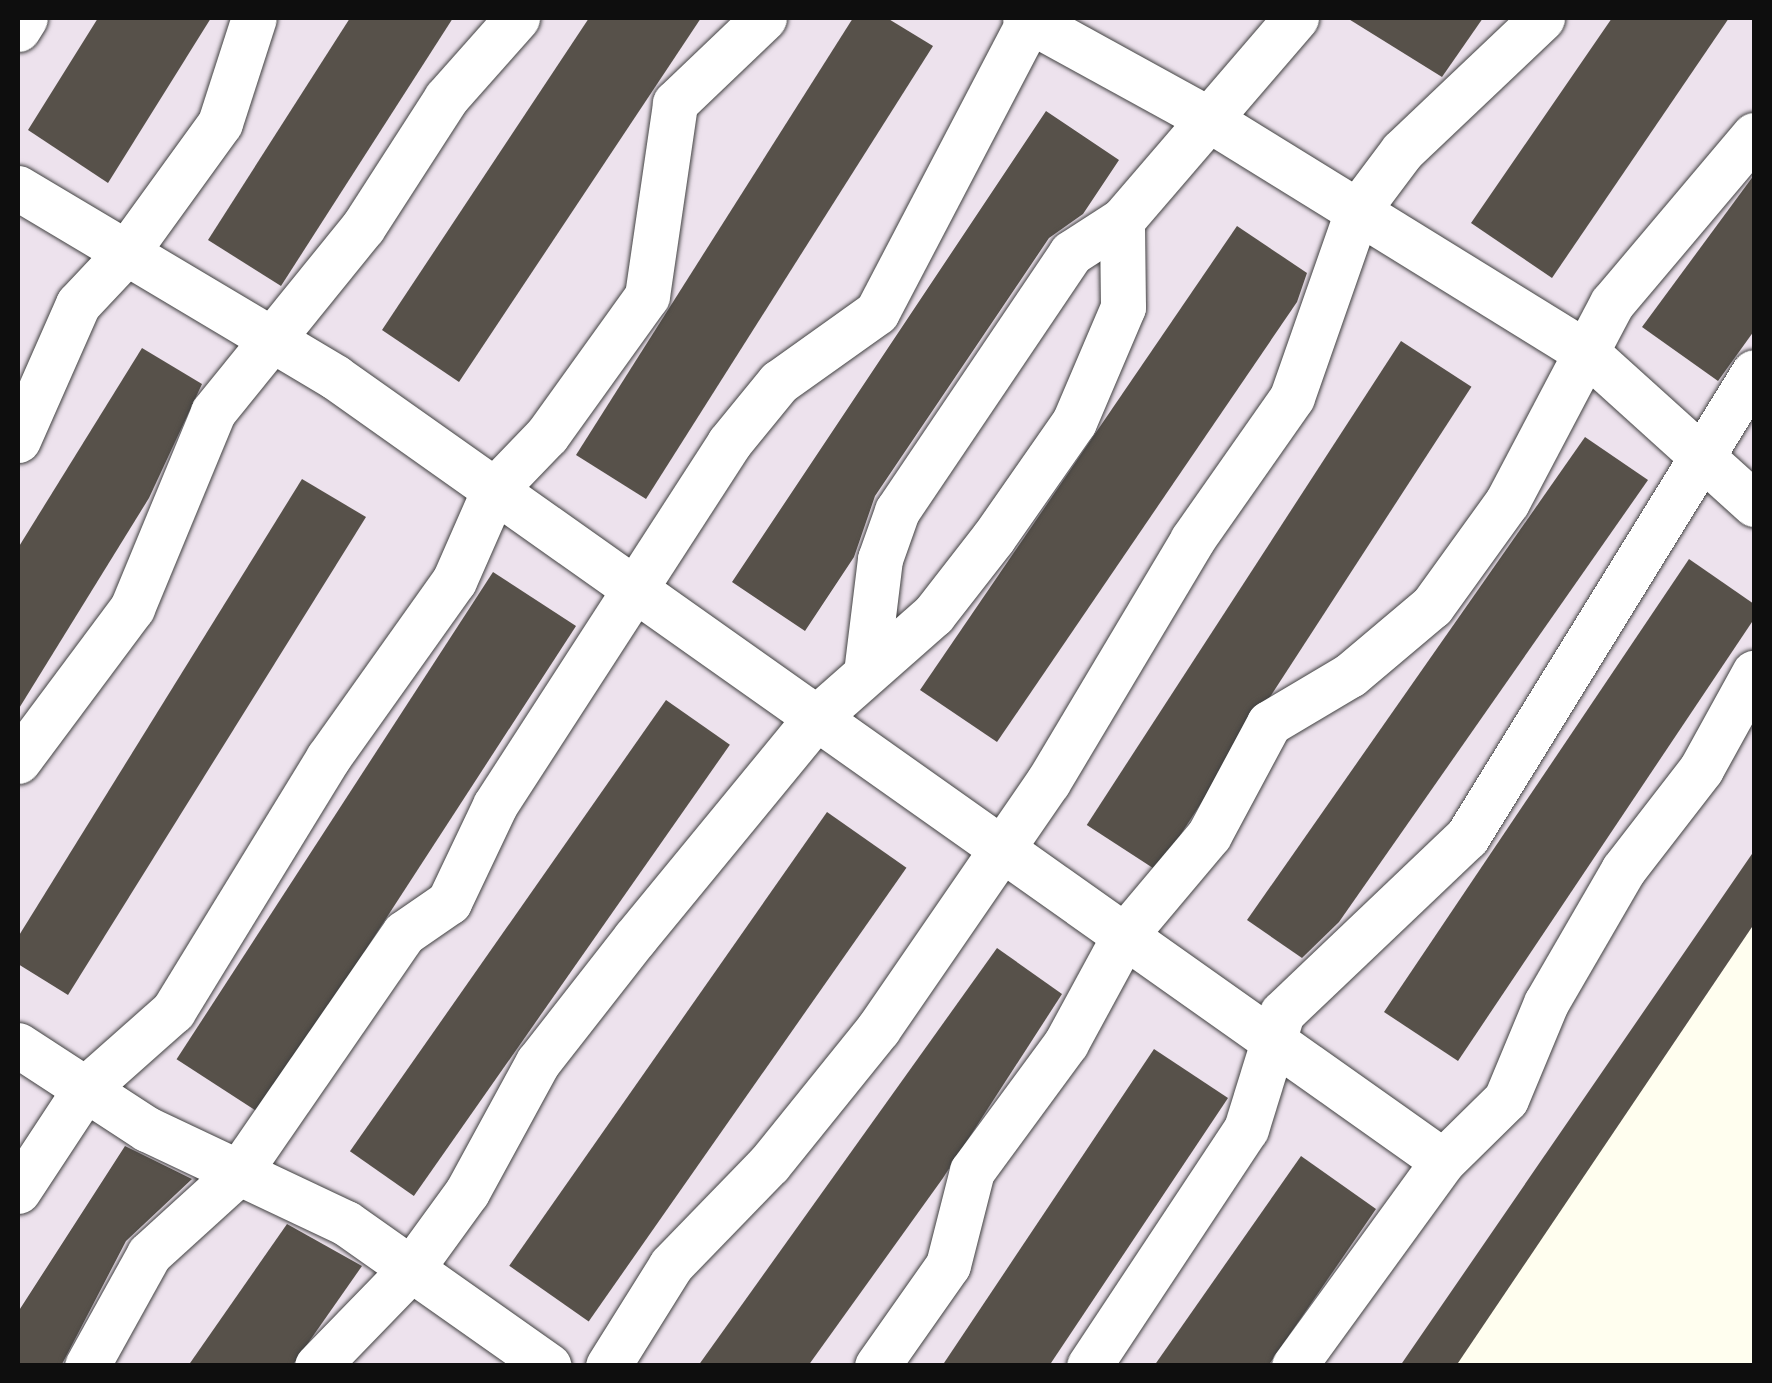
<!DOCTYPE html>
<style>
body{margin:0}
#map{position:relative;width:1772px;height:1383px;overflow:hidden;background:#fffeef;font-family:Georgia,serif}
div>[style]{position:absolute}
.industrial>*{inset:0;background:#ede2ed}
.building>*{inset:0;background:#57514a;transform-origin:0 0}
.roads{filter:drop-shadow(0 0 2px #414141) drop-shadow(0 0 2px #414141)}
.minor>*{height:45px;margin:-22.5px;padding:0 22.5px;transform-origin:22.5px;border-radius:22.5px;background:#fff}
span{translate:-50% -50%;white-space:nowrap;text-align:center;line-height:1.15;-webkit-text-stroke:10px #fff;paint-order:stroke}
.frame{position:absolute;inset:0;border:20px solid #0e0e0e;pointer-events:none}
</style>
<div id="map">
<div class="industrial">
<i style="clip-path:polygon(18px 18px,1754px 18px,1754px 924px,1456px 1365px,18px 1365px)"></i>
</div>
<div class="building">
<i style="clip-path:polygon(98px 18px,211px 18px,108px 183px,28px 130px)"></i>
<i style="clip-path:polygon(350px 18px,453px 18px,281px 286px,208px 240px)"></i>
<i style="clip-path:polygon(589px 18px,701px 18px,459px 382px,382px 330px)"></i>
<i style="clip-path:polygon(853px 18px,887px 18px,933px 46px,646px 499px,576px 455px)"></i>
<i style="clip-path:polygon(1347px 18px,1483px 18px,1442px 77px)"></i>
<i style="clip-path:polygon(1612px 18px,1729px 18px,1552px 278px,1471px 223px)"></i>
<i style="clip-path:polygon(1046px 111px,1119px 160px,1083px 214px,1049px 238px,875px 496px,854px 557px,805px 631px,732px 582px)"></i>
<i style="clip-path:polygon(1754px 175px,1754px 331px,1718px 381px,1642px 327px)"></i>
<i style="clip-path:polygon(1237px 226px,1307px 273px,1297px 302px,997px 742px,920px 690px)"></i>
<i style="left:1401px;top:341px;width:84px;height:577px;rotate:33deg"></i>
<i style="clip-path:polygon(142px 348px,202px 384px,149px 498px,18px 710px,18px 548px)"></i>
<i style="clip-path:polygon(1585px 437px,1648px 480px,1339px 922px,1302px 958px,1247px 920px)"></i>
<i style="clip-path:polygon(302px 479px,366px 517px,68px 995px,18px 964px,18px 937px)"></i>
<i style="clip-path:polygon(1689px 559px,1754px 604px,1754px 619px,1458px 1061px,1384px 1012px)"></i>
<i style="left:493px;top:572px;width:99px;height:581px;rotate:33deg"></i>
<i style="left:666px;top:700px;width:78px;height:551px;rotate:35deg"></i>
<i style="left:827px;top:812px;width:97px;height:554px;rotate:35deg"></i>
<i style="clip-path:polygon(1754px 851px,1754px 924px,1456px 1366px,1400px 1366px)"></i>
<i style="clip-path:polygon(997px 948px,1062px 994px,943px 1178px,808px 1366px,698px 1366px)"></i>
<i style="clip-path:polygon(1154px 1049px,1228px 1098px,1049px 1366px,942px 1366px)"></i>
<i style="clip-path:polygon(125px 1146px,192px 1179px,126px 1241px,61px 1366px,18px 1366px,18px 1312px)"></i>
<i style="clip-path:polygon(1301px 1156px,1376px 1209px,1268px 1366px,1154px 1366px)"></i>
<i style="clip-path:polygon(287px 1224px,362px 1266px,292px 1366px,188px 1366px)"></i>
</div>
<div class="roads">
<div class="minor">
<i style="left:1025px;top:18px;width:205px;rotate:28.8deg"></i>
<i style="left:1205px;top:117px;width:448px;rotate:31.7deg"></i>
<i style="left:1586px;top:352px;width:227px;rotate:42.1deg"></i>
<i style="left:18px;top:29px;width:13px;rotate:-58deg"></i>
<i style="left:18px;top:188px;width:369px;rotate:30.8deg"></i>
<i style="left:335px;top:377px;width:1357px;rotate:35.28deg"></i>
<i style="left:18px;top:440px;width:149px;rotate:-66.2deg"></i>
<i style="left:78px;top:304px;width:70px;rotate:-46.7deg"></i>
<i style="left:126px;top:253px;width:160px;rotate:-54.1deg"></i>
<i style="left:220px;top:123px;width:110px;rotate:-72.1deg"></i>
<i style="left:866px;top:673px;width:115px;rotate:-83deg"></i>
<i style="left:880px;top:559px;width:51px;rotate:-70.5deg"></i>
<i style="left:897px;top:511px;width:311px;rotate:-56deg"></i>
<i style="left:1071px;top:253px;width:61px;rotate:-32.9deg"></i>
<i style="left:18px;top:761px;width:191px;rotate:-53.3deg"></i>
<i style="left:132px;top:608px;width:212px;rotate:-67.5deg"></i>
<i style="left:213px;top:412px;width:238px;rotate:-51deg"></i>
<i style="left:363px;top:227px;width:153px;rotate:-57.2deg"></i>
<i style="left:446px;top:98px;width:107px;rotate:-48.4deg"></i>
<i style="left:18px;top:1045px;width:154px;rotate:33.1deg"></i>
<i style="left:147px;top:1129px;width:220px;rotate:25.3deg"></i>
<i style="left:346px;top:1223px;width:248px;rotate:35.2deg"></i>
<i style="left:18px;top:1191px;width:122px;rotate:-56.7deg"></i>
<i style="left:85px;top:1089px;width:118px;rotate:-41.6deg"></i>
<i style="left:173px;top:1011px;width:297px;rotate:-58.5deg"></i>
<i style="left:328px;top:758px;width:217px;rotate:-54.6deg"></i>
<i style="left:454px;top:581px;width:99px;rotate:-66.3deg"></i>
<i style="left:494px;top:490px;width:76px;rotate:-46.1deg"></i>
<i style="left:547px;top:435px;width:171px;rotate:-54.3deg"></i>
<i style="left:647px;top:296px;width:195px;rotate:-81.7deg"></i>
<i style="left:675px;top:103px;width:123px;rotate:-43.7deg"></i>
<i style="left:87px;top:1366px;width:128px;rotate:-61deg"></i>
<i style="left:149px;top:1254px;width:122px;rotate:-42.3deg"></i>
<i style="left:239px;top:1172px;width:290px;rotate:-55.4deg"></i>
<i style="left:404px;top:933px;width:55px;rotate:-34.6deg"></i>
<i style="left:449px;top:902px;width:107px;rotate:-64.6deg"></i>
<i style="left:495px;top:805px;width:431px;rotate:-57.1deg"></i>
<i style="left:729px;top:443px;width:79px;rotate:-50.7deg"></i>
<i style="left:779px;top:382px;width:120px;rotate:-35.5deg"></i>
<i style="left:877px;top:312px;width:332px;rotate:-62.4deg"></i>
<i style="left:317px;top:1366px;width:135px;rotate:-45.9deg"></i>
<i style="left:411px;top:1269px;width:95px;rotate:-54deg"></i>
<i style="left:467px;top:1192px;width:148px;rotate:-61.4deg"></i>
<i style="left:538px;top:1062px;width:157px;rotate:-52deg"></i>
<i style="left:635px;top:938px;width:285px;rotate:-50.6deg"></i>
<i style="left:816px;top:718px;width:156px;rotate:-41.4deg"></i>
<i style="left:933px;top:615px;width:98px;rotate:-52.1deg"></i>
<i style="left:993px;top:538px;width:141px;rotate:-55.1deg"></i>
<i style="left:1074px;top:422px;width:125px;rotate:-66.9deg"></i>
<i style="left:1123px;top:307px;width:87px;rotate:-90.7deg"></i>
<i style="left:1122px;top:220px;width:267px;rotate:-49.3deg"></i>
<i style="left:608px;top:1366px;width:119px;rotate:-58deg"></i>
<i style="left:671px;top:1265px;width:141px;rotate:-45.9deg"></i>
<i style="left:769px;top:1164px;width:174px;rotate:-51.1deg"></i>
<i style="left:878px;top:1029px;width:300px;rotate:-55.5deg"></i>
<i style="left:1048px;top:782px;width:282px;rotate:-59.2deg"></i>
<i style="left:1192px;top:540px;width:174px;rotate:-55deg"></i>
<i style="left:1292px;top:397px;width:197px;rotate:-70.7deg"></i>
<i style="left:1357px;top:211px;width:75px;rotate:-53.1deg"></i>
<i style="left:1402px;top:151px;width:193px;rotate:-43.5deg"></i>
<i style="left:877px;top:1366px;width:123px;rotate:-54.9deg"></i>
<i style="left:948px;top:1265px;width:97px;rotate:-75.7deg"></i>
<i style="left:972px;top:1171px;width:159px;rotate:-53.7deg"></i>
<i style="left:1066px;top:1043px;width:122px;rotate:-61.5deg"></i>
<i style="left:1124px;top:936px;width:132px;rotate:-49.9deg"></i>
<i style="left:1209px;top:835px;width:127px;rotate:-61.8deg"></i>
<i style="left:1269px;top:723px;width:94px;rotate:-30.7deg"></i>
<i style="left:1350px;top:675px;width:107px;rotate:-40.1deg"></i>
<i style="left:1432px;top:606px;width:128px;rotate:-54.2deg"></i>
<i style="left:1507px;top:502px;width:225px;rotate:-62.2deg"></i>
<i style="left:1612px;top:303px;width:220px;rotate:-49.8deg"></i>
<i style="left:1089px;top:1366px;width:284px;rotate:-56.5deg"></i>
<i style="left:1246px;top:1129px;width:121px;rotate:-72.8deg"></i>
<i style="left:1282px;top:1013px;width:255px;rotate:-43.6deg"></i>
<i style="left:1467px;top:837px;width:546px;rotate:-58.32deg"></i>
<i style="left:1294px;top:1366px;width:253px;rotate:-54deg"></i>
<i style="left:1443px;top:1161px;width:88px;rotate:-44.5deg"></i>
<i style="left:1506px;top:1099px;width:104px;rotate:-67.4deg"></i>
<i style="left:1546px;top:1003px;width:154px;rotate:-59.9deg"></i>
<i style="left:1623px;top:870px;width:128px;rotate:-52.3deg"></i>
<i style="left:1701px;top:769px;width:110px;rotate:-61.1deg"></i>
</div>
</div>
<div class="frame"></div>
</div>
